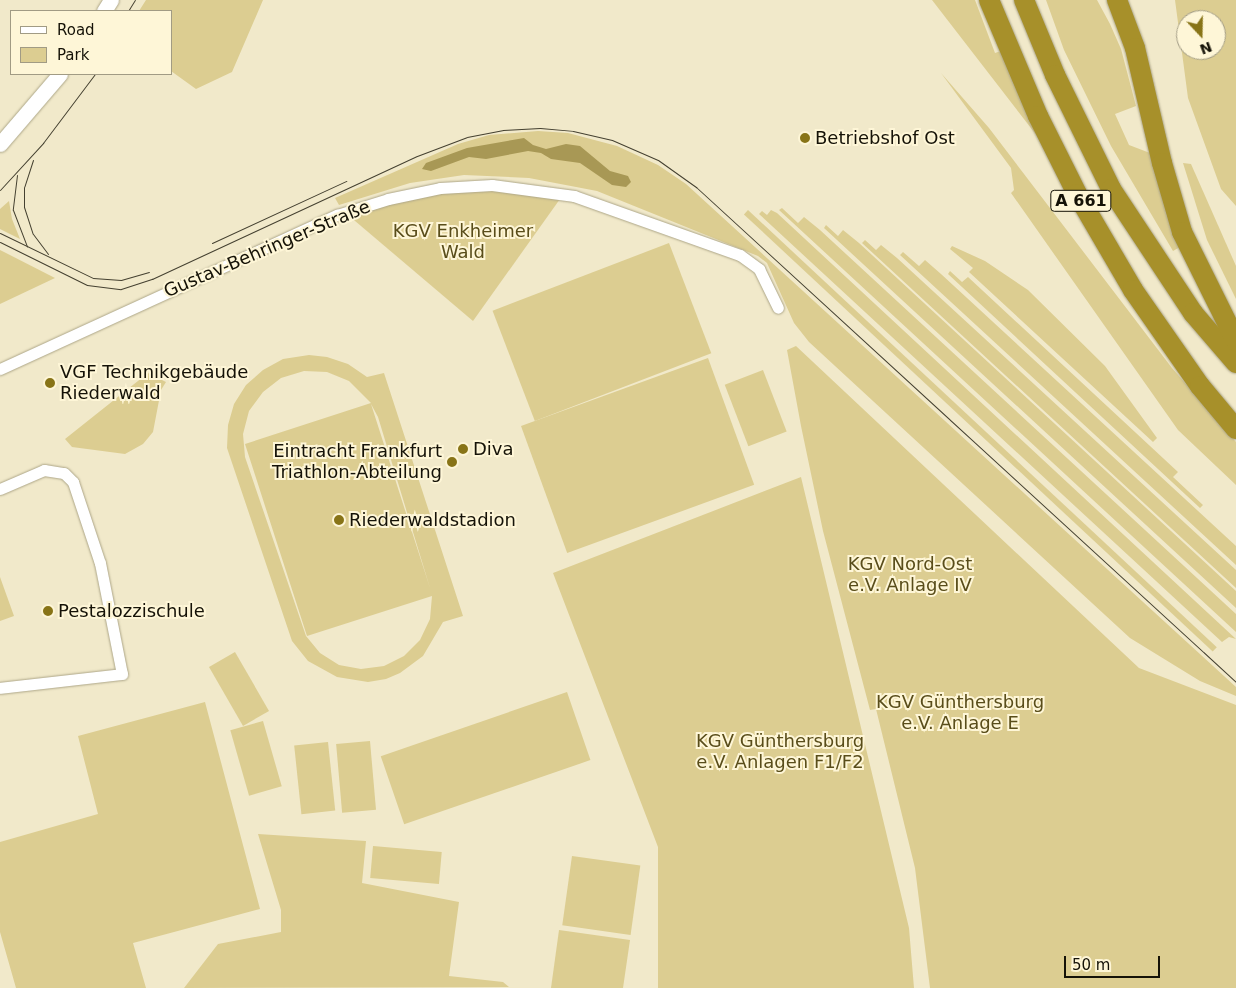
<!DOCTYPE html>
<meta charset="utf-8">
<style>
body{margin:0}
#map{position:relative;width:1236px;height:988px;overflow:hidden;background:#f1e9ca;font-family:"DejaVu Sans",sans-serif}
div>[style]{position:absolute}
.green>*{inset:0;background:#dccd91;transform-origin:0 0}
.water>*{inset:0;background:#a89855}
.roads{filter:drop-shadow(0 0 1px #ada688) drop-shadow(0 0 1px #ada688)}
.minor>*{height:11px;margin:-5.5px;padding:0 5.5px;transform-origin:5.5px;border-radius:5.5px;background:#fff}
.secondary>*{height:15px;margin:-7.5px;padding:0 7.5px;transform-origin:7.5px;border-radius:7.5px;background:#fff}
.motorway>*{height:20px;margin:-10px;padding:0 10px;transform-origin:10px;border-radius:10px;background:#a7902a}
.tram>*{height:1px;margin:-0.5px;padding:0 0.5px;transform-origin:0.5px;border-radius:0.5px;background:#444030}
.dots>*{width:14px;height:14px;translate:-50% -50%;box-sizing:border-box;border:2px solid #fef6d7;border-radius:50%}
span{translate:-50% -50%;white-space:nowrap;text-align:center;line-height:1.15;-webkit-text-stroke:4px #fef6d7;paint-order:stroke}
.shield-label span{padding:1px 4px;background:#fef6d7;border:1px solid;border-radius:4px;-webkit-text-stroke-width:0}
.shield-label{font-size:16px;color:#151207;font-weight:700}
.poi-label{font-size:18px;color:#151207}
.left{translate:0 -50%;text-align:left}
.right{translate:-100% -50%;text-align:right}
.park-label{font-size:18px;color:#594d1a}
.street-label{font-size:18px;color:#151207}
.legend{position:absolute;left:10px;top:10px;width:162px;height:65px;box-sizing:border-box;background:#fef6d7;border:1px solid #a19b84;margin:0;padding:6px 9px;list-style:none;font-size:15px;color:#151207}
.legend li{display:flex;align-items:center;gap:10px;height:25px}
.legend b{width:25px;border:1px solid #a19b84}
.north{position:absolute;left:1176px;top:10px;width:50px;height:50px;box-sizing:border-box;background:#fef6d7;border:1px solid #a19b84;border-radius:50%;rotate:159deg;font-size:14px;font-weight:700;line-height:20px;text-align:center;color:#151207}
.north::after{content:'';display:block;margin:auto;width:18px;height:22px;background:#887417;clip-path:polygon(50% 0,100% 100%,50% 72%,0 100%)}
.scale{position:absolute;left:1064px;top:956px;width:96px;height:22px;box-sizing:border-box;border:2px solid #151207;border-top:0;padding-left:6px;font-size:15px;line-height:18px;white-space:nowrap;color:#151207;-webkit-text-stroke:4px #fef6d7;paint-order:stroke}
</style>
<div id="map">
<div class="green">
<i style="clip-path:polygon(146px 0,263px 0,232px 72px,196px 89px,171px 71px,171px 11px,139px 11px)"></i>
<i style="clip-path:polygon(932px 0,975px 0,995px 53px,1001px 51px,1044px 145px)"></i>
<i style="clip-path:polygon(1046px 0,1097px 0,1110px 24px,1121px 49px,1136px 106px,1115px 114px,1129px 145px,1150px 153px,1166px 214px,1180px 247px,1173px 251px,1111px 146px,1064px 50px)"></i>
<i style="clip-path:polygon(evenodd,1175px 0,1236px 0,1236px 206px,1221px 189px,1188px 98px,1175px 0,1186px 20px,1216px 20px,1216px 50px,1186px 50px,1186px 20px)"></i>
<i style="clip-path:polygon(941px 73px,989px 128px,1172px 368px,1236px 442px,1236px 485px,1178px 430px,1011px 193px,1014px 190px,1011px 168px)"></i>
<i style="clip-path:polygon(538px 131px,568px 133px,617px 146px,658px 165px,686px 184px,1236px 687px,1236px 696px,1200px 681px,1130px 638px,809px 342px,794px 323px,767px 263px,758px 256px,597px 191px,529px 178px,464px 175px,410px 183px,339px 205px,335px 198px,458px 144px,489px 135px)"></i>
<i style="clip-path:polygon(1183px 163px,1191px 164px,1236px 266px,1236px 299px,1207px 240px)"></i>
<i style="clip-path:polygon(484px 189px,560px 199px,473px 321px,348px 215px,436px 192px)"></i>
<i style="clip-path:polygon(9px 201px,12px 219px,20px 239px,0 229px,0 209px)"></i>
<i style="clip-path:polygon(782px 208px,798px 223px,804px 217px,820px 230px,1236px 614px,1236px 632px,779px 210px)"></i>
<i style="left:748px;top:210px;width:641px;height:6px;rotate:43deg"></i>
<i style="clip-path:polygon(771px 210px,777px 213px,1236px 639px,1229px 637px,1222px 642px,759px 214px,762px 211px,767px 215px)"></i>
<i style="clip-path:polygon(826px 225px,838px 236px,843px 230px,859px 243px,1236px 591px,1236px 608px,824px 228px)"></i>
<i style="clip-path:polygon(865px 240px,876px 250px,881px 245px,897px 258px,1236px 570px,1236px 588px,862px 243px)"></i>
<i style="left:669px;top:243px;width:118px;height:189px;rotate:69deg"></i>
<i style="clip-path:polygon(952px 246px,985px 261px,1028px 290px,1105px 366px,1157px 438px,1153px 442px,969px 272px,973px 268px,950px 249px)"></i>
<i style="clip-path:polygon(0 250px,6px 253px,55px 278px,0 304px)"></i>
<i style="clip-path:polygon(903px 252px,919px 266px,925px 260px,941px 274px,1236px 546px,1236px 565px,900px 255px)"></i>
<i style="clip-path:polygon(950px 271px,962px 282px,968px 277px,1178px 472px,1173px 477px,1203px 505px,1200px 508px,948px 274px)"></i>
<i style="clip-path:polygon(796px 346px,1139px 668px,1236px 705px,1236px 988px,930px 988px,915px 868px,876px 709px,870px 710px,823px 531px,801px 426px,787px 350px)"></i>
<i style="clip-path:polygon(evenodd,309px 355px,327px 357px,348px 364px,367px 377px,384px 373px,463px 616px,443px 622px,423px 656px,400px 673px,386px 679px,368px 682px,337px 677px,308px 661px,292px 641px,227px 448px,228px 425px,234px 404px,246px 385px,263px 370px,283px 359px,309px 355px,304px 371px,327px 372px,349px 381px,371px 403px,245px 444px,307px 636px,432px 596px,430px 619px,420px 640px,404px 656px,384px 666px,361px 669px,339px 665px,320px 653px,306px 636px,245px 457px,243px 434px,249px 411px,263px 392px,281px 378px,304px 371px,309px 355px,371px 404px,378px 417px,430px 588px,371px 404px)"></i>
<i style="left:708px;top:358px;width:135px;height:199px;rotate:70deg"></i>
<i style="left:763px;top:370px;width:66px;height:41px;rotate:69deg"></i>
<i style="clip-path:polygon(148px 373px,166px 382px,161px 390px,153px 432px,143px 444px,125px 454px,72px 447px,65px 439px)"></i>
<i style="clip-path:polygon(801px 477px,909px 928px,914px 988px,658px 988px,658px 847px,553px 573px)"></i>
<i style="clip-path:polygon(0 577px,14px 616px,0 621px)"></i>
<i style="left:235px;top:652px;width:68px;height:30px;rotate:60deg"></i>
<i style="left:567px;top:692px;width:72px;height:197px;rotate:71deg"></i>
<i style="clip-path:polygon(205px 702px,260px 909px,133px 943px,146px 988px,16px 988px,0 932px,0 842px,98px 814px,78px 736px)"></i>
<i style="left:263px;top:721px;width:68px;height:34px;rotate:74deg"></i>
<i style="left:370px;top:741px;width:69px;height:34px;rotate:85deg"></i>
<i style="left:328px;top:742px;width:69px;height:34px;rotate:84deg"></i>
<i style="clip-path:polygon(258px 834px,366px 841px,362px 883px,459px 902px,449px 976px,503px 982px,509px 987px,184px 988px,218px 944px,281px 932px,281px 910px)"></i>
<i style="left:373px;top:846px;width:69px;height:32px;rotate:5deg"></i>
<i style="left:572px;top:856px;width:69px;height:70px;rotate:8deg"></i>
<i style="clip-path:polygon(559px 930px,630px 940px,623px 988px,551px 988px)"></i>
</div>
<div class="water">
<i style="clip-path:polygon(524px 138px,533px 145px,546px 149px,566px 144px,580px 146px,610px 171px,628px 176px,631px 182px,626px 187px,612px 185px,580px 163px,551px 159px,541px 153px,528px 151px,486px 159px,469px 157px,431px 171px,422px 169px,426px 163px,467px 148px)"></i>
</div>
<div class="roads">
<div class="minor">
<i style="left:0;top:369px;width:371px;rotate:-24.6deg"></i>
<i style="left:337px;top:215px;width:53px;rotate:-17.4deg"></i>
<i style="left:388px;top:199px;width:53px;rotate:-11.9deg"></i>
<i style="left:440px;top:188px;width:52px;rotate:-3.3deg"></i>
<i style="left:492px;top:185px;width:83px;rotate:7.6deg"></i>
<i style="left:574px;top:196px;width:176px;rotate:19.6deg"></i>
<i style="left:740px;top:255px;width:24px;rotate:36deg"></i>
<i style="left:759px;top:269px;width:43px;rotate:64deg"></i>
<i style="left:0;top:489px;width:48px;rotate:-23.4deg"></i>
<i style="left:44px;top:470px;width:20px;rotate:9deg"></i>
<i style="left:64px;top:473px;width:13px;rotate:45deg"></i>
<i style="left:73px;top:482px;width:85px;rotate:71.6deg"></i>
<i style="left:100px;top:563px;width:113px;rotate:78.8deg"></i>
<i style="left:122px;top:674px;width:123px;rotate:173.5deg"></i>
</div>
<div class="secondary">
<i style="left:104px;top:11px;width:13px;rotate:-58deg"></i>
<i style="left:0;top:144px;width:92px;rotate:-49.4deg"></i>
</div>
<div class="motorway">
<i style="left:989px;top:0;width:126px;rotate:67.1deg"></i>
<i style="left:1038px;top:116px;width:87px;rotate:63.4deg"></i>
<i style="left:1077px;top:194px;width:111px;rotate:59.7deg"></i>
<i style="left:1133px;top:290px;width:117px;rotate:55.1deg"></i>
<i style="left:1200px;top:386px;width:56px;rotate:50.1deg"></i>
<i style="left:1024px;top:0;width:81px;rotate:67.5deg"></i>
<i style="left:1055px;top:75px;width:127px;rotate:63.8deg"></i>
<i style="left:1111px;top:189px;width:149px;rotate:56.5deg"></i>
<i style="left:1193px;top:313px;width:66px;rotate:49.3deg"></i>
<i style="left:1117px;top:0;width:51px;rotate:69.4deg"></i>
<i style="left:1135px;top:48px;width:118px;rotate:76.8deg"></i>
<i style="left:1162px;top:163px;width:72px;rotate:73.8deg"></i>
<i style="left:1182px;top:232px;width:122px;rotate:63.6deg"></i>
</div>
</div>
<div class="tram">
<i style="left:128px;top:11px;width:13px;rotate:-58deg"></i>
<i style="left:33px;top:160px;width:28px;rotate:108deg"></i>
<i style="left:24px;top:187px;width:20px;rotate:90deg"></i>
<i style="left:24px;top:207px;width:28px;rotate:72deg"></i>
<i style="left:33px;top:234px;width:25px;rotate:53deg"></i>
<i style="left:17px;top:175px;width:35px;rotate:97deg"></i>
<i style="left:13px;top:210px;width:39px;rotate:69deg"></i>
<i style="left:0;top:190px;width:64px;rotate:-47.5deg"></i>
<i style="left:43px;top:143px;width:86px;rotate:-53deg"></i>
<i style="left:0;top:233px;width:103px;rotate:25.8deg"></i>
<i style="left:93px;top:278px;width:28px;rotate:4deg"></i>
<i style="left:121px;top:280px;width:29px;rotate:-16deg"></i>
<i style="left:0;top:242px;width:97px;rotate:26.3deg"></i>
<i style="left:87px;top:285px;width:34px;rotate:7deg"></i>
<i style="left:121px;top:289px;width:33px;rotate:-18deg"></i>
<i style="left:152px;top:279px;width:292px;rotate:-24.9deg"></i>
<i style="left:417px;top:156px;width:53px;rotate:-20.8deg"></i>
<i style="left:467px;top:137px;width:37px;rotate:-11deg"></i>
<i style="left:503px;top:130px;width:37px;rotate:-3deg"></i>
<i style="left:540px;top:128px;width:33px;rotate:5deg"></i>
<i style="left:573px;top:131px;width:40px;rotate:13deg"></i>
<i style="left:612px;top:140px;width:50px;rotate:23.5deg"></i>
<i style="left:658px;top:160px;width:47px;rotate:35.4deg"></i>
<i style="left:696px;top:187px;width:733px;rotate:42.51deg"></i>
<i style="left:212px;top:243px;width:148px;rotate:-24.8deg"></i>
</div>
<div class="dots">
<i style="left:805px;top:138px;background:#887417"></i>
<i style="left:50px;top:383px;background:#887417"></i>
<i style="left:463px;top:449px;background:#887417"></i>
<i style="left:452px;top:462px;background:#887417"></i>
<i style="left:339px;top:520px;background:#887417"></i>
<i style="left:48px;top:611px;background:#887417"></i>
</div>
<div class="shield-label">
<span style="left:1081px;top:201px">A 661</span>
</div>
<div class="poi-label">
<span class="left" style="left:815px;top:138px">Betriebshof Ost</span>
<span class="left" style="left:60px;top:383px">VGF Technikgebäude<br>Riederwald</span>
<span class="left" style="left:473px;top:449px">Diva</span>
<span class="right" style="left:442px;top:462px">Eintracht Frankfurt<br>Triathlon-Abteilung</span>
<span class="left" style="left:349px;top:520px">Riederwaldstadion</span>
<span class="left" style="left:58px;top:611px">Pestalozzischule</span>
</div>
<div class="park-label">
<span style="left:463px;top:242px">KGV Enkheimer<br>Wald</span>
<span style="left:910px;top:575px">KGV Nord-Ost<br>e.V. Anlage IV</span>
<span style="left:960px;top:713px">KGV Günthersburg<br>e.V. Anlage E</span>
<span style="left:780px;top:752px">KGV Günthersburg<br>e.V. Anlagen F1/F2</span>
</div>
<div class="street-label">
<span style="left:267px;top:249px;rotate:-23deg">Gustav-Behringer-Straße</span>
</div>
<ul class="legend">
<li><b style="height:6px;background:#fff"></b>Road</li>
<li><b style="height:14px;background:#dccd91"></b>Park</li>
</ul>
<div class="north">N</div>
<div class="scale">50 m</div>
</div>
